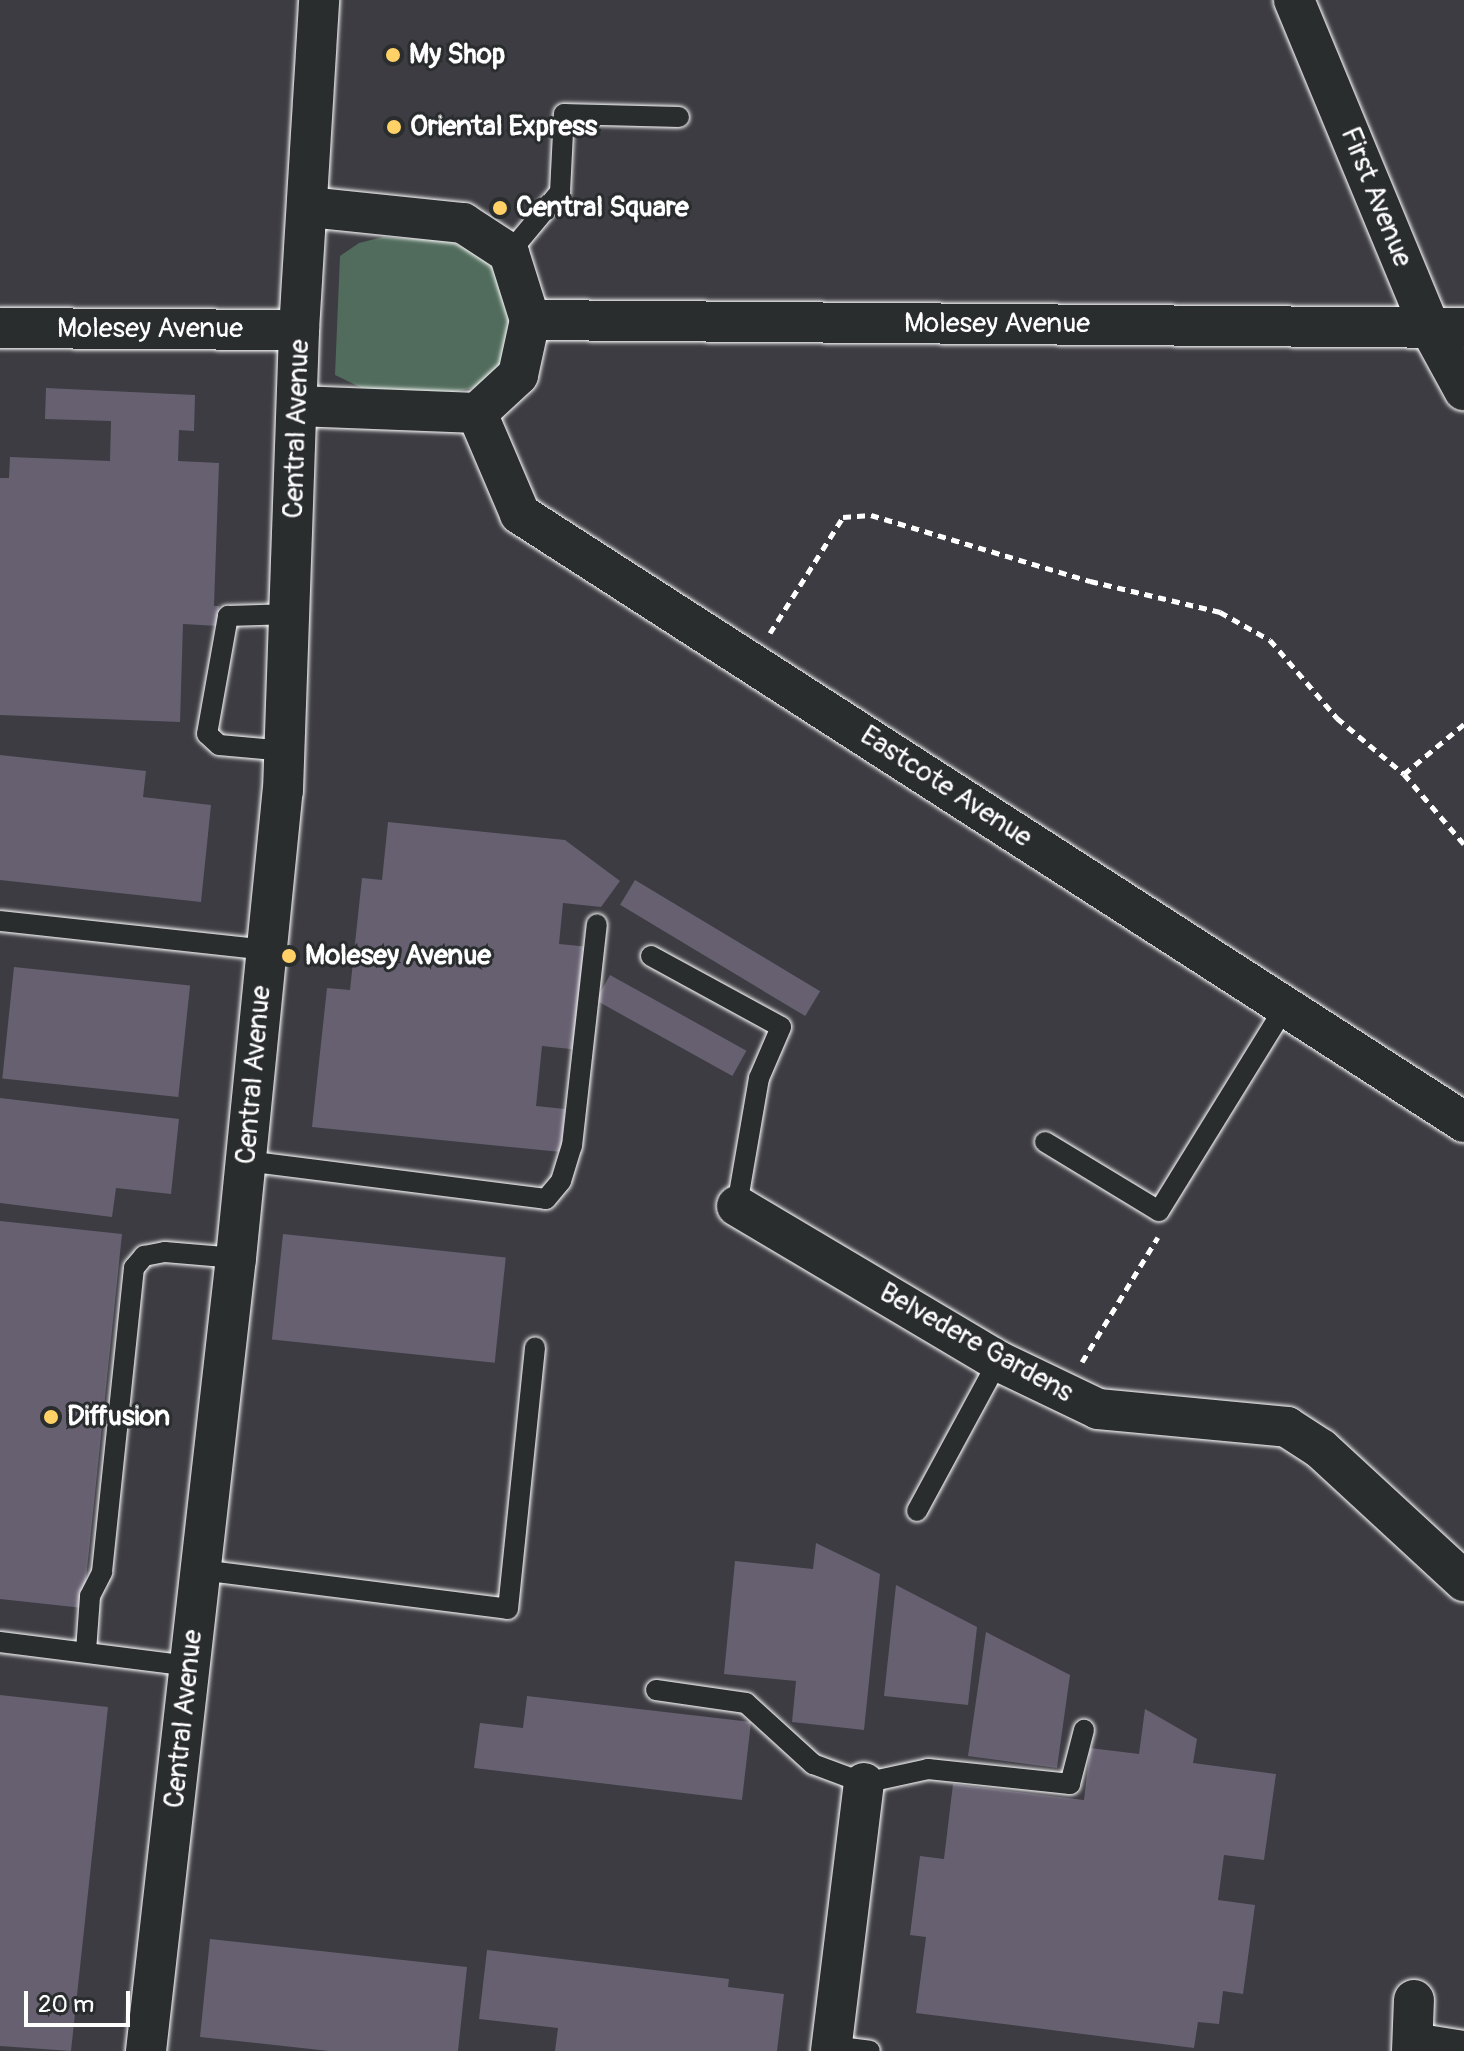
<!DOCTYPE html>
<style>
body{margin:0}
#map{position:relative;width:1464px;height:2051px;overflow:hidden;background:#3c3c42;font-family:Pangolin,sans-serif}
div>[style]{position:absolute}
.green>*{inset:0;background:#516c5c}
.building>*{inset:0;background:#676071;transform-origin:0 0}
.path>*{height:5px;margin-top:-2.5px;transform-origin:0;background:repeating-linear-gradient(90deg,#fff 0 8px,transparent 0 14px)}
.roads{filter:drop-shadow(0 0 2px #fff) drop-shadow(0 0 2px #fff)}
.service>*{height:20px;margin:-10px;padding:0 10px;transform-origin:10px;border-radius:10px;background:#2a2d2e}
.minor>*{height:40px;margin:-20px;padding:0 20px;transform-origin:20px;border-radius:20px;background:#2a2d2e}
.dots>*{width:22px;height:22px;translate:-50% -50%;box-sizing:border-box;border:4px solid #2a2d2e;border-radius:50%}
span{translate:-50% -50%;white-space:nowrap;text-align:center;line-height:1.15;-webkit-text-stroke:6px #2a2d2e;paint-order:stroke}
.poi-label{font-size:28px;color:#fff;font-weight:700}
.left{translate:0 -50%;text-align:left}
.street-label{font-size:28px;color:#fff}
.scale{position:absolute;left:24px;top:1991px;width:106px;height:36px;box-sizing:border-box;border:4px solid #fff;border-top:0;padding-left:10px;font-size:24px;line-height:28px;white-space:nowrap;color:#fff;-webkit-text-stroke:6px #2a2d2e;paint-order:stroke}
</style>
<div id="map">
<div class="green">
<i style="clip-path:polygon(383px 237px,449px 241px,476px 253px,496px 271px,515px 325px,506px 358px,479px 387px,427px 397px,362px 388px,335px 375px,340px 256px,359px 243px)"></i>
</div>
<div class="building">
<i style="clip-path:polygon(46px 388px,195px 395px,194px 431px,179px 430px,178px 461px,219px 463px,214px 606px,219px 606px,218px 626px,183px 624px,180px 722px,0 715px,0 478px,9px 478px,10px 457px,110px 461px,111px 421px,45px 419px)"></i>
<i style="clip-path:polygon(0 755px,146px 771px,143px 797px,211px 805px,201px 902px,0 880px)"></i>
<i style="clip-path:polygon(388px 822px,565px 840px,620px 881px,601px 907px,563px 903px,559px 944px,590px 947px,580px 1050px,542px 1046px,536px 1106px,565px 1109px,561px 1152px,312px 1127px,327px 988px,350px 990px,362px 878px,382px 880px)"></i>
<i style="left:635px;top:880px;width:216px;height:29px;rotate:31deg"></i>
<i style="left:14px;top:967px;width:177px;height:112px;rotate:6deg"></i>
<i style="left:610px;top:975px;width:156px;height:29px;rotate:29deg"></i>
<i style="clip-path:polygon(0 1098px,179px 1119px,171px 1194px,116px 1188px,112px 1217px,0 1203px)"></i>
<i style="clip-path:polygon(0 1221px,122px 1234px,83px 1608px,0 1599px)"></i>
<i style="left:283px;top:1234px;width:224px;height:106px;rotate:6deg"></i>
<i style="clip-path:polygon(816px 1543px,880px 1574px,864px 1730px,792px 1722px,796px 1681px,724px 1674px,735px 1561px,813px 1569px)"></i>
<i style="clip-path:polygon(896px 1585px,977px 1627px,968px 1705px,884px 1696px)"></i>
<i style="clip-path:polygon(986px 1632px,1070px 1675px,1057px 1768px,968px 1756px)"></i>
<i style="clip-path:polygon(0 1695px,108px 1707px,71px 2051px,0 2046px)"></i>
<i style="clip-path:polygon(527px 1696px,751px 1722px,742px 1800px,474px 1768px,480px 1723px,523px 1728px)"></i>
<i style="clip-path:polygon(1145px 1709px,1197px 1739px,1193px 1763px,1276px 1774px,1264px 1860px,1224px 1855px,1218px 1900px,1255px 1905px,1243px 1994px,1223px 1991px,1219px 2024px,1198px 2022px,1194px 2048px,916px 2013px,926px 1937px,910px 1935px,920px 1856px,944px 1859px,953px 1784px,1084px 1800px,1090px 1748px,1139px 1754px)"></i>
<i style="clip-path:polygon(210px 1939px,467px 1967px,458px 2051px,329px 2051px,200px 2037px)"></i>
<i style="clip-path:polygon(487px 1950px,729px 1979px,728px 1987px,784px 1994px,777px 2051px,555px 2051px,558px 2028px,479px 2019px)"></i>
</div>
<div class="path">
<i style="left:770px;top:633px;width:137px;rotate:-57.8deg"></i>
<i style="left:843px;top:517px;width:28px;rotate:-4deg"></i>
<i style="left:871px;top:515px;width:229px;rotate:16.8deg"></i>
<i style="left:1090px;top:581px;width:134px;rotate:13.4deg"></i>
<i style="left:1220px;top:612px;width:57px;rotate:29.2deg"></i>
<i style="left:1270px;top:640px;width:103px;rotate:49.3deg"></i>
<i style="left:1337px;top:718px;width:87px;rotate:39.9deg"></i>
<i style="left:1404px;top:774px;width:92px;rotate:49.4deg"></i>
<i style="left:1404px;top:774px;width:78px;rotate:-39.8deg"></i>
<i style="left:1082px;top:1362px;width:146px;rotate:-58.7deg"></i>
</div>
<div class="roads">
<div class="service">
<i style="left:509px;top:253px;width:80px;rotate:-50.1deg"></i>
<i style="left:560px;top:192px;width:78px;rotate:-87.1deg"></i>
<i style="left:564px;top:114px;width:115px;rotate:1.5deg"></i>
<i style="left:286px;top:751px;width:67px;rotate:-174.9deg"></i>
<i style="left:219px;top:745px;width:16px;rotate:-137deg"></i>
<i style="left:207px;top:734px;width:120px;rotate:-79.9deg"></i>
<i style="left:228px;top:616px;width:64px;rotate:-1.8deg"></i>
<i style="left:0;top:921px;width:268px;rotate:6.2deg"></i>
<i style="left:651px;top:956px;width:148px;rotate:28.6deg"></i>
<i style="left:781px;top:1027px;width:56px;rotate:113.3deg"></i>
<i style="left:759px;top:1078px;width:130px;rotate:99.8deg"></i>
<i style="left:1045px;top:1142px;width:133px;rotate:31.2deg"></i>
<i style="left:1159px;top:1211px;width:240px;rotate:-58.3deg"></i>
<i style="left:246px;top:1161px;width:302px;rotate:7.2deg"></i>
<i style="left:546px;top:1199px;width:23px;rotate:-50deg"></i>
<i style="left:561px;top:1181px;width:37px;rotate:-73deg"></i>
<i style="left:572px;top:1146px;width:223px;rotate:-83.6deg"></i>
<i style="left:917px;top:1511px;width:170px;rotate:-61.6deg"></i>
<i style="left:201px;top:1570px;width:309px;rotate:7.2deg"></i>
<i style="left:508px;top:1609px;width:263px;rotate:-84.1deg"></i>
<i style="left:0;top:1642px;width:192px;rotate:7.2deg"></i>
<i style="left:86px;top:1651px;width:55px;rotate:-85.8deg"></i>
<i style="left:90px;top:1596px;width:27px;rotate:-63deg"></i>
<i style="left:102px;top:1572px;width:306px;rotate:-84deg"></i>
<i style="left:134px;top:1268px;width:16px;rotate:-50deg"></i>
<i style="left:144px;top:1256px;width:21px;rotate:-11deg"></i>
<i style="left:165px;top:1252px;width:71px;rotate:4.8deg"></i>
<i style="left:656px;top:1690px;width:91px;rotate:8.2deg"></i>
<i style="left:746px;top:1703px;width:91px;rotate:42.3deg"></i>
<i style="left:813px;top:1764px;width:54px;rotate:20.4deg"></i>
<i style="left:864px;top:1783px;width:66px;rotate:-12.3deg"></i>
<i style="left:928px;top:1769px;width:143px;rotate:6deg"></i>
<i style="left:1070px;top:1784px;width:56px;rotate:-75.5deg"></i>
<i style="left:832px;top:2046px;width:38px;rotate:7deg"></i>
</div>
<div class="minor">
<i style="left:1294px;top:0;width:355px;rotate:67.5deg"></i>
<i style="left:1430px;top:328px;width:71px;rotate:61.3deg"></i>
<i style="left:530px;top:320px;width:934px;rotate:0.49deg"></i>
<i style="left:0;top:328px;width:299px;rotate:0.4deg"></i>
<i style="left:297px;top:406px;width:180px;rotate:2.2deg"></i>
<i style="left:477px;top:413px;width:56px;rotate:-42.8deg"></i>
<i style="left:518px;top:375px;width:56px;rotate:-77.7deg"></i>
<i style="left:530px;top:320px;width:70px;rotate:-107.4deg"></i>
<i style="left:509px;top:253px;width:55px;rotate:-146.9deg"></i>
<i style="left:463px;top:223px;width:156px;rotate:-174.1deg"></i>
<i style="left:477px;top:413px;width:110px;rotate:66.9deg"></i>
<i style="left:520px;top:514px;width:1123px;rotate:32.78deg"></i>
<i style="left:737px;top:1206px;width:304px;rotate:30.7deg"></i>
<i style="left:998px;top:1361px;width:111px;rotate:25.6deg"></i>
<i style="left:1098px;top:1409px;width:190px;rotate:5.4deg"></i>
<i style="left:1287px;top:1427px;width:40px;rotate:32.9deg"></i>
<i style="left:1321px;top:1449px;width:195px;rotate:42.7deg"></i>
<i style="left:1413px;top:2043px;width:51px;rotate:9.1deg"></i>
<i style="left:146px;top:2051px;width:798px;rotate:-83.53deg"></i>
<i style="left:236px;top:1258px;width:470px;rotate:-84.3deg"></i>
<i style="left:283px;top:790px;width:460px;rotate:-88deg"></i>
<i style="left:299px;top:330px;width:331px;rotate:-86.5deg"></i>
<i style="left:831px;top:2051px;width:270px;rotate:-83deg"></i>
<i style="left:1412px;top:2051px;width:51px;rotate:-87.8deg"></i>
</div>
</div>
<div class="dots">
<i style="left:393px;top:55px;background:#ffd166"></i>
<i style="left:394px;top:127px;background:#ffd166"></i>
<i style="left:500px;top:208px;background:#ffd166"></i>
<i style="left:289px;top:956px;background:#ffd166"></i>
<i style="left:51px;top:1417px;background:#ffd166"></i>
</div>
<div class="poi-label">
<span class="left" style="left:409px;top:55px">My Shop</span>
<span class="left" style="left:410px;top:127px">Oriental Express</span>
<span class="left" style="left:516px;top:208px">Central Square</span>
<span class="left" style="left:305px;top:956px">Molesey Avenue</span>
<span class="left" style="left:67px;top:1417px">Diffusion</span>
</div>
<div class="street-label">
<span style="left:1376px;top:197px;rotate:68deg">First Avenue</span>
<span style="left:997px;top:324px">Molesey Avenue</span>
<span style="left:150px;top:329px">Molesey Avenue</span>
<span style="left:297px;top:429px;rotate:-88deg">Central Avenue</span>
<span style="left:946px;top:787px;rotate:33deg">Eastcote Avenue</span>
<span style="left:254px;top:1075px;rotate:-85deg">Central Avenue</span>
<span style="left:976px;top:1343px;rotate:29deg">Belvedere Gardens</span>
<span style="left:184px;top:1719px;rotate:-84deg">Central Avenue</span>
</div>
<div class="scale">20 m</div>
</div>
